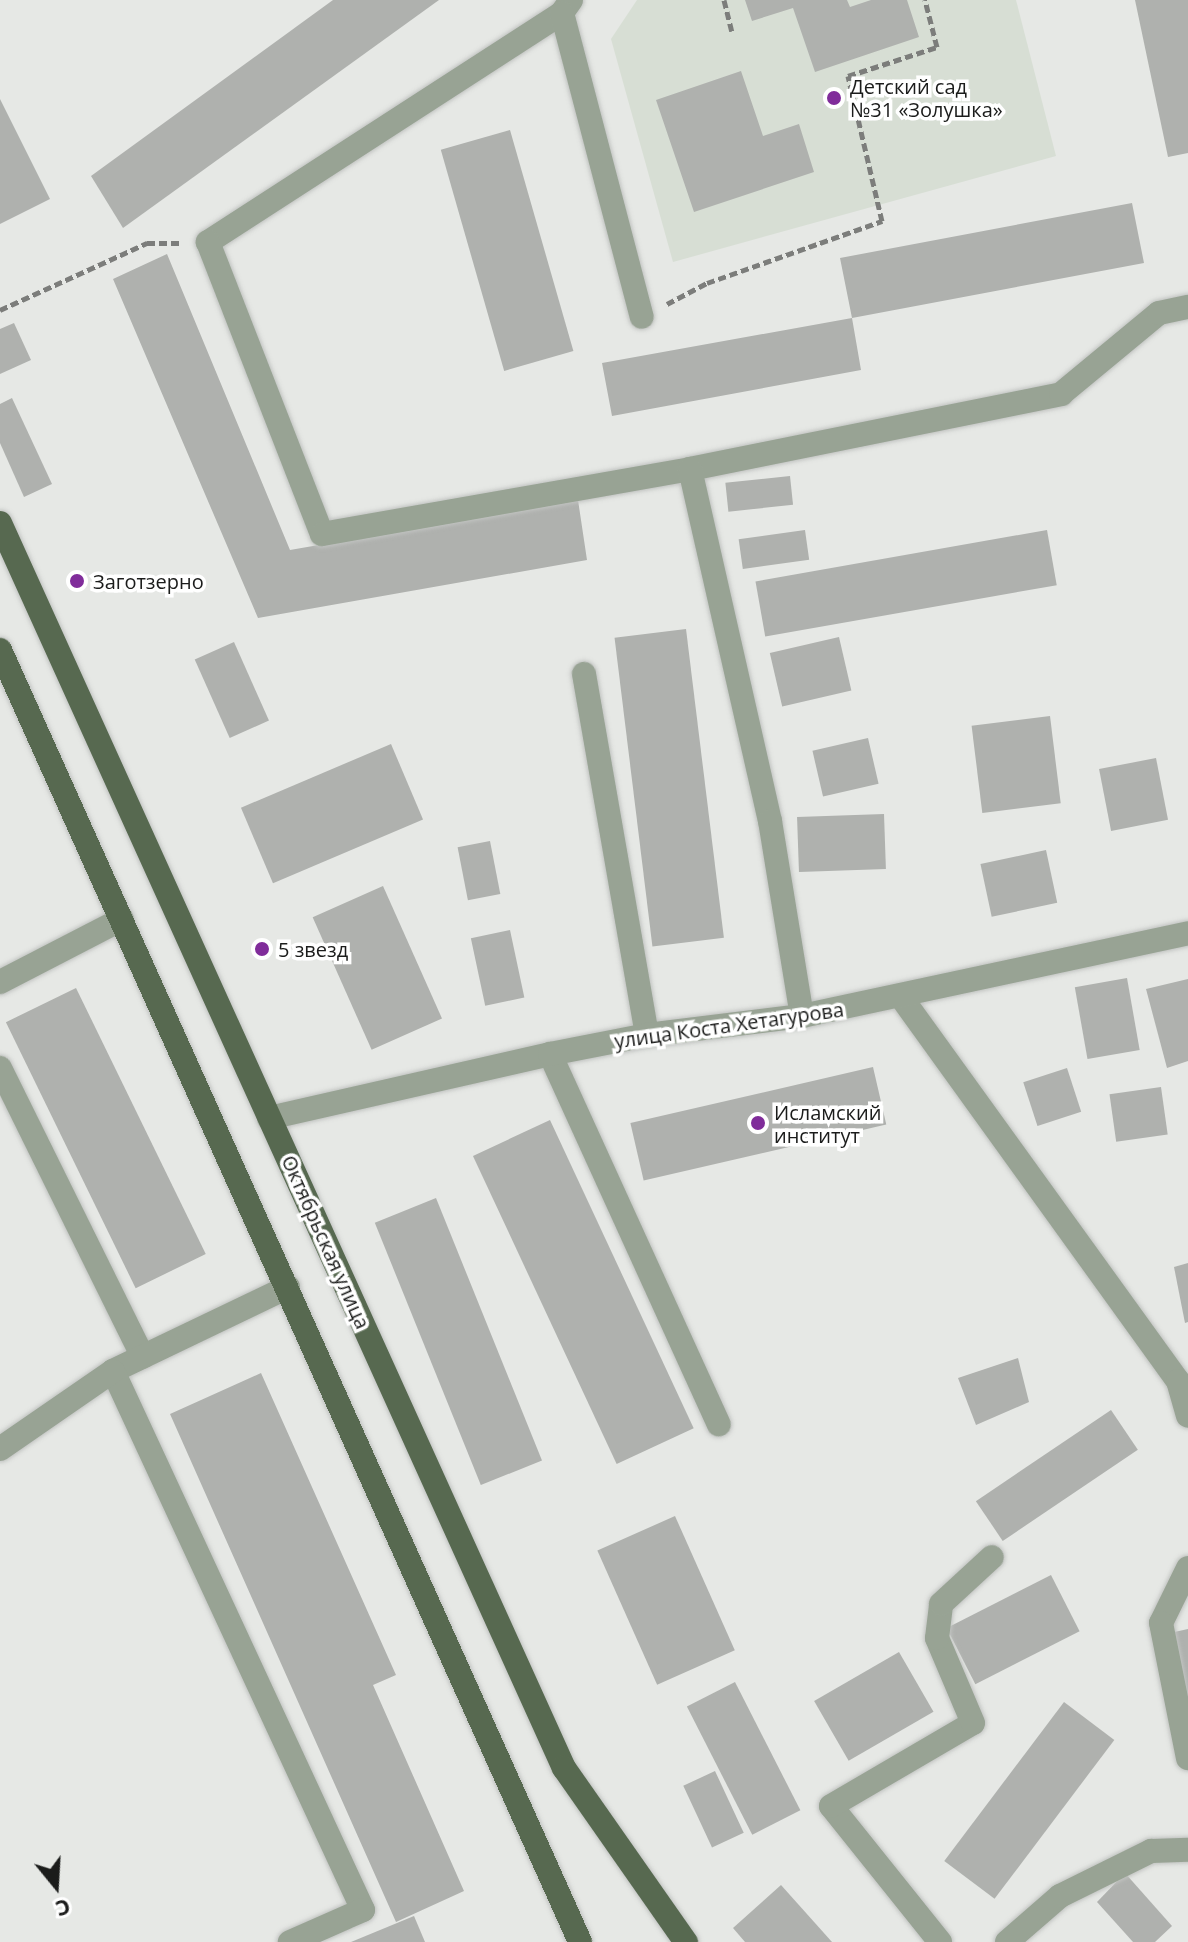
<!DOCTYPE html>
<meta charset="utf-8">
<style>
body{margin:0}
#map{position:relative;width:1188px;height:1942px;overflow:hidden;background:#e6e8e5;font-family:"Open Sans",sans-serif}
div>[style]{position:absolute}
.built>*{inset:0;background:#d7ded4}
.building>*{inset:0;background:#afb1ae;transform-origin:0 0}
.path>*{height:5px;margin-top:-2.5px;transform-origin:0;background:repeating-linear-gradient(90deg,#7c7d7b 0 8px,transparent 0 12px)}
.roads{filter:drop-shadow(0 0 2px #c1c3c1) drop-shadow(0 0 2px #c1c3c1)}
.minor>*{height:24px;margin:-12px;padding:0 12px;transform-origin:12px;border-radius:12px;background:#98a394}
.major>*{height:24px;margin:-12px;padding:0 12px;transform-origin:12px;border-radius:12px;background:#576950}
.dots>*{width:22px;height:22px;translate:-50% -50%;box-sizing:border-box;border:4px solid #fff;border-radius:50%}
span{translate:-50% -50%;white-space:nowrap;text-align:center;line-height:1.15;-webkit-text-stroke:7px #fff;paint-order:stroke}
.poi-label{font-size:20px;color:#1b1c1b}
.left{translate:0 -50%;text-align:left}
.street-label{font-size:20px;color:#1b1c1b}
.north{position:absolute;left:16px;top:1846px;width:80px;height:80px;-webkit-text-stroke:6px #fff;paint-order:stroke;rotate:162deg;font-size:22px;font-weight:700;line-height:32px;text-align:center;color:#1b1c1b}
.north::after{content:'';display:block;margin:auto;width:28px;height:36px;background:#1b1c1b;clip-path:polygon(50% 0,100% 100%,50% 72%,0 100%)}
</style>
<div id="map">
<div class="built">
<i style="clip-path:polygon(637px 0,1016px 0,1056px 156px,673px 262px,611px 39px)"></i>
</div>
<div class="building">
<i style="clip-path:polygon(333px 0,439px 0,123px 228px,91px 176px)"></i>
<i style="clip-path:polygon(745px 0,847px 0,850px 7px,871px 0,907px 0,919px 37px,815px 72px,793px 8px,752px 21px)"></i>
<i style="clip-path:polygon(1135px 0,1188px 0,1188px 153px,1168px 157px)"></i>
<i style="clip-path:polygon(741px 71px,763px 136px,799px 124px,814px 172px,694px 212px,656px 100px)"></i>
<i style="clip-path:polygon(0 99px,50px 199px,0 224px)"></i>
<i style="left:510px;top:130px;width:230px;height:72px;rotate:74deg"></i>
<i style="clip-path:polygon(1132px 203px,1144px 263px,852px 318px,861px 370px,612px 416px,602px 363px,852px 318px,840px 258px)"></i>
<i style="clip-path:polygon(167px 254px,290px 550px,578px 500px,587px 560px,258px 618px,113px 279px)"></i>
<i style="clip-path:polygon(14px 323px,31px 360px,0 374px,0 329px)"></i>
<i style="clip-path:polygon(12px 398px,52px 484px,24px 497px,0 443px,0 404px)"></i>
<i style="left:790px;top:476px;width:29px;height:65px;rotate:84deg"></i>
<i style="left:805px;top:530px;width:30px;height:67px;rotate:82deg"></i>
<i style="left:1047px;top:530px;width:56px;height:296px;rotate:80deg"></i>
<i style="left:686px;top:629px;width:311px;height:72px;rotate:83deg"></i>
<i style="left:839px;top:637px;width:55px;height:71px;rotate:77deg"></i>
<i style="left:234px;top:642px;width:86px;height:43px;rotate:66deg"></i>
<i style="left:1050px;top:716px;width:88px;height:79px;rotate:83deg"></i>
<i style="left:868px;top:738px;width:47px;height:57px;rotate:77deg"></i>
<i style="left:391px;top:744px;width:82px;height:163px;rotate:67deg"></i>
<i style="left:1156px;top:758px;width:63px;height:58px;rotate:79deg"></i>
<i style="left:884px;top:814px;width:55px;height:87px;rotate:88deg"></i>
<i style="left:490px;top:841px;width:54px;height:33px;rotate:79deg"></i>
<i style="left:1046px;top:850px;width:54px;height:67px;rotate:78deg"></i>
<i style="left:383px;top:886px;width:145px;height:77px;rotate:66deg"></i>
<i style="left:510px;top:930px;width:69px;height:40px;rotate:78deg"></i>
<i style="left:1127px;top:978px;width:73px;height:53px;rotate:80deg"></i>
<i style="clip-path:polygon(1188px 979px,1188px 1061px,1167px 1068px,1146px 989px)"></i>
<i style="left:76px;top:988px;width:296px;height:78px;rotate:64deg"></i>
<i style="left:873px;top:1067px;width:59px;height:249px;rotate:77deg"></i>
<i style="left:1067px;top:1068px;width:46px;height:46px;rotate:72deg"></i>
<i style="left:1161px;top:1087px;width:48px;height:52px;rotate:82deg"></i>
<i style="left:550px;top:1120px;width:340px;height:85px;rotate:65deg"></i>
<i style="left:436px;top:1198px;width:283px;height:66px;rotate:68deg"></i>
<i style="clip-path:polygon(1188px 1263px,1188px 1322px,1185px 1323px,1174px 1267px)"></i>
<i style="clip-path:polygon(1018px 1358px,1029px 1402px,976px 1425px,958px 1378px)"></i>
<i style="clip-path:polygon(261px 1373px,396px 1675px,373px 1685px,464px 1891px,396px 1922px,170px 1414px)"></i>
<i style="left:1111px;top:1410px;width:48px;height:163px;rotate:56deg"></i>
<i style="left:675px;top:1516px;width:147px;height:85px;rotate:66deg"></i>
<i style="left:1051px;top:1575px;width:63px;height:117px;rotate:63deg"></i>
<i style="clip-path:polygon(1188px 1629px,1188px 1705px,1170px 1633px)"></i>
<i style="left:899px;top:1652px;width:69px;height:98px;rotate:60deg"></i>
<i style="left:735px;top:1682px;width:144px;height:54px;rotate:63deg"></i>
<i style="left:1064px;top:1702px;width:63px;height:199px;rotate:37deg"></i>
<i style="left:715px;top:1771px;width:68px;height:35px;rotate:65deg"></i>
<i style="clip-path:polygon(1125px 1873px,1172px 1926px,1155px 1942px,1133px 1942px,1097px 1902px)"></i>
<i style="clip-path:polygon(781px 1885px,832px 1942px,745px 1942px,733px 1928px)"></i>
<i style="clip-path:polygon(414px 1916px,425px 1942px,351px 1942px)"></i>
</div>
<div class="path">
<i style="left:724px;top:0;width:32px;rotate:76deg"></i>
<i style="left:667px;top:304px;width:45px;rotate:-27.7deg"></i>
<i style="left:707px;top:283px;width:186px;rotate:-19.5deg"></i>
<i style="left:882px;top:221px;width:149px;rotate:-103.2deg"></i>
<i style="left:848px;top:76px;width:94px;rotate:-18deg"></i>
<i style="left:937px;top:47px;width:49px;rotate:-104.3deg"></i>
<i style="left:0;top:310px;width:162px;rotate:-24.5deg"></i>
<i style="left:147px;top:243px;width:33px"></i>
</div>
<div class="roads">
<div class="minor">
<i style="left:571px;top:0;width:16px;rotate:125deg"></i>
<i style="left:562px;top:13px;width:422px;rotate:147.1deg"></i>
<i style="left:208px;top:242px;width:313px;rotate:68.7deg"></i>
<i style="left:322px;top:534px;width:374px;rotate:-10deg"></i>
<i style="left:690px;top:469px;width:379px;rotate:-11.4deg"></i>
<i style="left:1061px;top:394px;width:127px;rotate:-39.6deg"></i>
<i style="left:1159px;top:313px;width:30px;rotate:-12deg"></i>
<i style="left:562px;top:13px;width:314px;rotate:75.3deg"></i>
<i style="left:690px;top:469px;width:361px;rotate:77.2deg"></i>
<i style="left:770px;top:821px;width:198px;rotate:80.7deg"></i>
<i style="left:584px;top:674px;width:366px;rotate:80.1deg"></i>
<i style="left:0;top:982px;width:137px;rotate:-27.3deg"></i>
<i style="left:901px;top:997px;width:473px;rotate:54.2deg"></i>
<i style="left:1178px;top:1381px;width:36px;rotate:74deg"></i>
<i style="left:550px;top:1054px;width:407px;rotate:65.5deg"></i>
<i style="left:0;top:1068px;width:322px;rotate:63.7deg"></i>
<i style="left:269px;top:1118px;width:288px;rotate:-12.8deg"></i>
<i style="left:550px;top:1054px;width:99px;rotate:-11.1deg"></i>
<i style="left:647px;top:1035px;width:156px;rotate:-7deg"></i>
<i style="left:802px;top:1016px;width:395px;rotate:-12.1deg"></i>
<i style="left:288px;top:1287px;width:194px;rotate:154.4deg"></i>
<i style="left:113px;top:1371px;width:594px;rotate:65.12deg"></i>
<i style="left:363px;top:1910px;width:80px;rotate:156.3deg"></i>
<i style="left:0;top:1449px;width:137px;rotate:-34.6deg"></i>
<i style="left:1188px;top:1568px;width:61px;rotate:116.1deg"></i>
<i style="left:1161px;top:1623px;width:138px;rotate:78.7deg"></i>
<i style="left:940px;top:1942px;width:174px;rotate:-128.7deg"></i>
<i style="left:831px;top:1806px;width:164px;rotate:-30.3deg"></i>
<i style="left:973px;top:1723px;width:92px;rotate:-113deg"></i>
<i style="left:937px;top:1638px;width:34px;rotate:-83deg"></i>
<i style="left:941px;top:1604px;width:69px;rotate:-42.7deg"></i>
<i style="left:1007px;top:1942px;width:70px;rotate:-41deg"></i>
<i style="left:1060px;top:1896px;width:102px;rotate:-26.3deg"></i>
<i style="left:1151px;top:1851px;width:37px;rotate:-2deg"></i>
</div>
<div class="major">
<i style="left:0;top:523px;width:1367px;rotate:65.63deg"></i>
<i style="left:564px;top:1768px;width:213px;rotate:55deg"></i>
<i style="left:0;top:650px;width:1416px;rotate:65.82deg"></i>
</div>
</div>
<div class="dots">
<i style="left:834px;top:98px;background:#802c9a"></i>
<i style="left:77px;top:581px;background:#802c9a"></i>
<i style="left:262px;top:949px;background:#802c9a"></i>
<i style="left:758px;top:1123px;background:#802c9a"></i>
</div>
<div class="poi-label">
<span class="left" style="left:850px;top:98px">Детский сад<br>№31 «Золушка»</span>
<span class="left" style="left:93px;top:581px">Заготзерно</span>
<span class="left" style="left:278px;top:949px">5 звезд</span>
<span class="left" style="left:774px;top:1124px">Исламский<br>институт</span>
</div>
<div class="street-label">
<span style="left:729px;top:1025px;rotate:-8deg">улица Коста Хетагурова</span>
<span style="left:326px;top:1242px;rotate:66deg">Октябрьская улица</span>
</div>
<div class="north">С</div>
</div>
